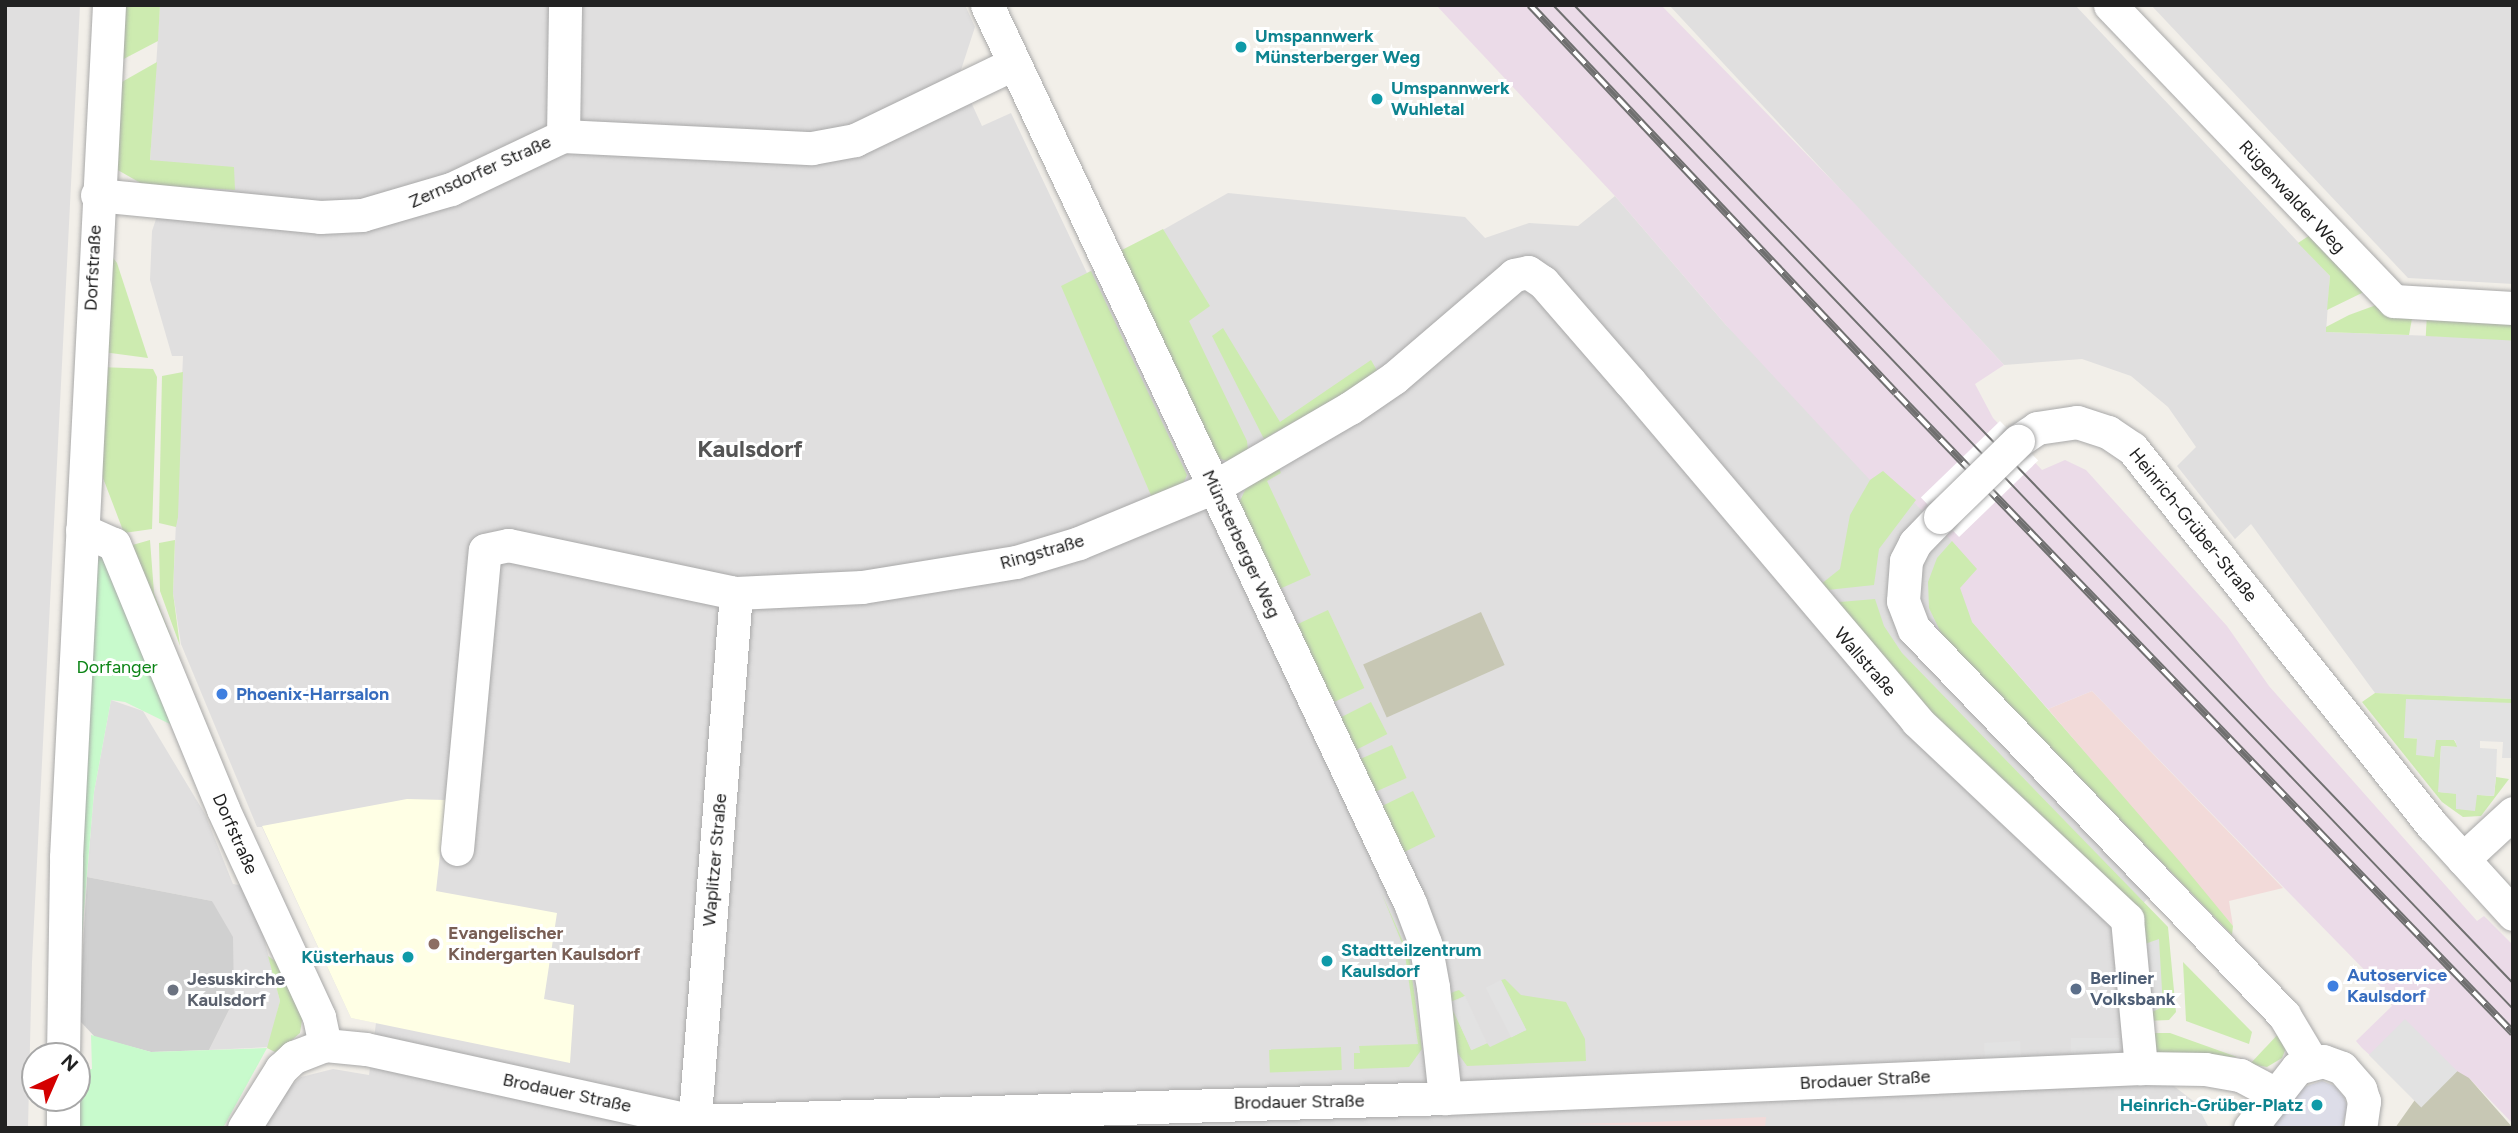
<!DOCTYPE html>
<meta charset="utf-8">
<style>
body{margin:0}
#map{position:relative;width:2518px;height:1133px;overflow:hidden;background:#f2efe9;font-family:Figtree,sans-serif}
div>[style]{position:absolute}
.residential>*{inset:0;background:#e0dfdf}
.commercial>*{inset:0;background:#f2dad9}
.industrial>*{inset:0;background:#ebdbe8}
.education>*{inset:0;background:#ffffe5}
.religious>*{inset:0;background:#d0d0d0}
.construction>*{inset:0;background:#c7c7b4;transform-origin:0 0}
.grass>*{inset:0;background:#cdebb0;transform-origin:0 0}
.park>*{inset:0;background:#c8facc}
.parking>*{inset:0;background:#e2e2e2;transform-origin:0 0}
.plaza>*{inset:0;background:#dddde8}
.pier>*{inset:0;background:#fff;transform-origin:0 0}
.roads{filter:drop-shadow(0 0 2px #a9a9a9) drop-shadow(0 0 2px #a9a9a9)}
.minor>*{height:33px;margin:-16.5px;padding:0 16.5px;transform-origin:16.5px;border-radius:16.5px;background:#fff}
.tram>*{height:2px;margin:-1px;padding:0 1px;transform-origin:1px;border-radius:1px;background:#707070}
.rail>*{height:8px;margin-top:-4px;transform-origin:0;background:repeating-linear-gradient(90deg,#fff 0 16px,#707070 0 32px);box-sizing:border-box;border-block:2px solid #707070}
.bridges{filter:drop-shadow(0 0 2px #a9a9a9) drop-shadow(0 0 2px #a9a9a9)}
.minor-bridge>*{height:33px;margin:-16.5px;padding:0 16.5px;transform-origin:16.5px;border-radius:16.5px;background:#fff}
.dots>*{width:19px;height:19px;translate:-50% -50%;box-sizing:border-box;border:4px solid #fff;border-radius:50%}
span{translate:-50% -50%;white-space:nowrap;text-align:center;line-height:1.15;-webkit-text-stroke:6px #fff;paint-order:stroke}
.culture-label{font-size:18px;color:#0d838f;font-weight:700}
.left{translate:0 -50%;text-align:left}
.right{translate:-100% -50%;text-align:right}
.street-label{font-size:18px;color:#222}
.park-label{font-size:18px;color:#0c8416}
.shop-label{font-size:18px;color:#366cbe;font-weight:700}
.education-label{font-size:18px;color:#785e54;font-weight:700}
.service-label{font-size:18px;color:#4e5e75;font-weight:700}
.worship-label{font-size:18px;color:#5b616d;font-weight:700}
.district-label{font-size:24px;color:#555;font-weight:700}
.frame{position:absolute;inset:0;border:7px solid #222;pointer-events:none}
.north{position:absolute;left:21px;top:1042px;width:70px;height:70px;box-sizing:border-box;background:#fff;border:2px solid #a7a7a7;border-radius:50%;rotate:44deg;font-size:19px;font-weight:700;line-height:28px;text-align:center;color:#222}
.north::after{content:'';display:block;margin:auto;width:24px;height:32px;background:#d40000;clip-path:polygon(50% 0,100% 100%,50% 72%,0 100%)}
</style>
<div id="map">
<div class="residential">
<i style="clip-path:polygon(5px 5px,80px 5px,32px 962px,28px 1128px,5px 1128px)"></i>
<i style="clip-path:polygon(160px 5px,965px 5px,975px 27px,959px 76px,982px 126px,1011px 113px,1087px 273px,1228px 193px,1465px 217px,1485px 238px,1529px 223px,1578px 226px,1615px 196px,1726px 325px,1916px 500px,1977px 569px,1972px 622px,2181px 863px,2121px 927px,2133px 1055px,2196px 1103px,2209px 1128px,263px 1128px,286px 1090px,301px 1077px,333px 1069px,369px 1075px,376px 1023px,351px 1018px,262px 827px,257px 827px,181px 644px,173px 593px,183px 356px,172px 356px,150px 280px,152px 231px,159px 210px,164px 162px,150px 160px)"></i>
<i style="clip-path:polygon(1669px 5px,2075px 5px,2330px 276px,2326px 332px,2513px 339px,2513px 699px,2375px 693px,2251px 524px,2235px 539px,2177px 466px,2196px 447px,2168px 407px,2131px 376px,2082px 359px,2004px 365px)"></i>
<i style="clip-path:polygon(2151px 5px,2513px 5px,2513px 284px,2408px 278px)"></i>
<i style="clip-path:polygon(111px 700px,143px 711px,205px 814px,233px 884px,245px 886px,257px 911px,280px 1001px,269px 1047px,209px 1050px,234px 1000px,212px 901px,87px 877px,94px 792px)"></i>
</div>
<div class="commercial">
<i style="clip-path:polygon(2092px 691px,2283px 888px,2229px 901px,2233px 926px,2048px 709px)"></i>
<i style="clip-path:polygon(1766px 1117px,1765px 1128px,1567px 1124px,1653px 1122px)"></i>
</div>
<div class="industrial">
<i style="clip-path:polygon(1436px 5px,1661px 5px,1856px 205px,2004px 365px,1975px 384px,1993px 418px,2042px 470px,2065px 460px,2086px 470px,2227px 626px,2269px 686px,2477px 921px,2484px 916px,2513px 945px,2513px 1124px,2469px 1078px,2424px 1104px,2362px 1048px,2356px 1041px,2392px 1006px,2383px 989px,2092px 691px,2048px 709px,1972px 622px,1960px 588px,1976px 569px,1952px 541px,1883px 471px,1870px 480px,1726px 325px,1615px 196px)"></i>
</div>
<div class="education">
<i style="clip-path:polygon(407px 799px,446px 800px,436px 891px,557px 913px,544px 999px,574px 1005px,570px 1063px,351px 1018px,262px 826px)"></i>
</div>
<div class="religious">
<i style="clip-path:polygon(87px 877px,212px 901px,233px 937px,234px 1000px,209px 1050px,151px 1052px,95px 1037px,79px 1020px)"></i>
</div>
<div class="construction">
<i style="left:1481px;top:612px;width:58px;height:129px;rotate:66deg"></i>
<i style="clip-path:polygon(2457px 1071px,2469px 1078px,2513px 1128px,2395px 1128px,2417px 1097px,2424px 1103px)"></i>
</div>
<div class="grass">
<i style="clip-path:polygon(120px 5px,160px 5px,158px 41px,116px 63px)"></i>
<i style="clip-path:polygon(157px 62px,150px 160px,234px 167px,235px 190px,144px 185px,109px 165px,120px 83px)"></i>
<i style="clip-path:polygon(1163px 229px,1210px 306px,1189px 321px,1247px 441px,1248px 450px,1227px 461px,1213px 457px,1116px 253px)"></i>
<i style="clip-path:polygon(2313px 233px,2366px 291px,2327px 310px,2330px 276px,2298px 243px)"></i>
<i style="clip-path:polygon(105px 247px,117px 263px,148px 358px,103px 352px)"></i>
<i style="clip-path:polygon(1091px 271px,1187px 475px,1183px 484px,1153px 500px,1061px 286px)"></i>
<i style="clip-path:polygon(2379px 304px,2413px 313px,2409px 335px,2326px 332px,2326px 327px,2349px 315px)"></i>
<i style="left:2427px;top:313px;width:86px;height:23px;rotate:3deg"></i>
<i style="clip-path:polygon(1223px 328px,1280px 422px,1371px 360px,1379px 374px,1264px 439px,1212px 336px)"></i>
<i style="clip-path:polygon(99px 367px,153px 369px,157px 377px,152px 529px,124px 533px,103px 478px,98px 454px)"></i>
<i style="clip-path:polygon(183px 372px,178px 517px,176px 527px,159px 523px,162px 376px)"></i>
<i style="clip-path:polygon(1277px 464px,1281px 473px,1267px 481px,1311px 575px,1275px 591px,1238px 505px,1247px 486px)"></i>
<i style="clip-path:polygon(1883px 471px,1916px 500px,1879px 549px,1874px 585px,1818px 591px,1816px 588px,1840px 569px,1850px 515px,1870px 480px)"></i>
<i style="clip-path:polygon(150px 540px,154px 593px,180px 661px,176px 663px,129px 546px)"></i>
<i style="clip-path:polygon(175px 540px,173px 593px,180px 646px,160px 591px,159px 543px)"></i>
<i style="clip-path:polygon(1952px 541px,1977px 569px,1960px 588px,1972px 622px,2181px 863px,2233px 926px,2232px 935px,1942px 635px,1929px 608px,1928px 582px,1937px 558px)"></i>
<i style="clip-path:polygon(1875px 599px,1884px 626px,1902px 653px,2168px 927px,2176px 1012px,2169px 1020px,2145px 1021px,2142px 945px,1828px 603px)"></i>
<i style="left:1328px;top:610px;width:86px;height:38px;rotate:65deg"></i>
<i style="clip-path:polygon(2375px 693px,2513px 699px,2513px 703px,2405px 738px,2454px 740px,2458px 747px,2441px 746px,2439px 792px,2494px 796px,2496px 777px,2509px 779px,2481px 816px,2463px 817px,2442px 802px,2362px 702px)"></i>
<i style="left:1371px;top:702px;width:36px;height:38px;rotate:63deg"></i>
<i style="left:1392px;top:745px;width:36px;height:39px;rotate:66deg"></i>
<i style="left:1413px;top:791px;width:51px;height:39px;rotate:64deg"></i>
<i style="clip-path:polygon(1381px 892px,1409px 955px,1422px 1049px,1409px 1067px,1354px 1069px,1354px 1053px,1360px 1053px,1359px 1046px,1418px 1044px,1404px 948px)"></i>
<i style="clip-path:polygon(268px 956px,288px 970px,303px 1014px,300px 1033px,277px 1053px,267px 1048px,280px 1001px)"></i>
<i style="clip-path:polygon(2183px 962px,2252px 1032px,2249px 1044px,2186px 1021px)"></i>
<i style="clip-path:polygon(1505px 979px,1521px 995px,1566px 1002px,1585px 1039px,1586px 1061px,1467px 1066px,1454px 1048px,1448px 994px,1459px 990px,1465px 996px,1450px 1002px,1471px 1050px,1487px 1043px,1490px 1047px,1526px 1030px,1501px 980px)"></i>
<i style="clip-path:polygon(2281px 1031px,2286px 1048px,2282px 1058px,2267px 1067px,2250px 1064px)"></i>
<i style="clip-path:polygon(2147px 1033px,2170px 1033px,2237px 1057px,2151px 1056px)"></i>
<i style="left:1341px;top:1047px;width:23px;height:72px;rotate:88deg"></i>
</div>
<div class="park">
<i style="clip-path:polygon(98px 556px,105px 557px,178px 728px,125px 702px,111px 700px,94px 792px,82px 934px,71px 927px)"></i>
<i style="clip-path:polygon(91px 1035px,151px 1052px,267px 1048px,223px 1128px,72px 1128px,77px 1071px,92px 1069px)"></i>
</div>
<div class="parking">
<i style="clip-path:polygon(2406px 699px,2513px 703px,2513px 758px,2502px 758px,2503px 742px,2480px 741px,2480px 748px,2497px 749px,2496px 777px,2494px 796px,2477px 795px,2475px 811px,2456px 809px,2456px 794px,2438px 792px,2441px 746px,2457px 747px,2455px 740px,2436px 740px,2434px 757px,2416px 755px,2417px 738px,2404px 738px)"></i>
<i style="clip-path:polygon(2159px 939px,2163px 1007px,2145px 1015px,2142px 945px)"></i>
<i style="left:1501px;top:980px;width:56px;height:17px;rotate:63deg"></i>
<i style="left:1465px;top:996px;width:52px;height:17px;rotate:65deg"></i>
<i style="left:2405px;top:1019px;width:74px;height:51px;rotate:45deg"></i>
<i style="left:2119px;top:1038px;width:18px;height:48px;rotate:90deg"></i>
<i style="left:2020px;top:1041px;width:19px;height:36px;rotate:87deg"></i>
</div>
<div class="plaza">
<i style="clip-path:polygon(2322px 1081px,2335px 1086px,2344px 1097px,2348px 1108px,2341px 1128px,2271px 1128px,2301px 1088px)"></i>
</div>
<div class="pier">
<i style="left:2000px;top:421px;width:55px;height:110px;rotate:46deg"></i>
</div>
<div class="roads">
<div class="minor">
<i style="left:987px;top:5px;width:993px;rotate:64.78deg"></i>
<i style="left:1410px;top:903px;width:43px;rotate:69.4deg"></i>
<i style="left:1425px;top:943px;width:45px;rotate:79.7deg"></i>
<i style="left:1433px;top:987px;width:112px;rotate:83.8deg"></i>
<i style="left:2110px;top:5px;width:410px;rotate:46.2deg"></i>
<i style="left:2394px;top:301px;width:119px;rotate:3.4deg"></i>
<i style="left:563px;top:136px;width:131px;rotate:-89.1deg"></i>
<i style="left:97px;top:195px;width:224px;rotate:5.6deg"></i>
<i style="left:320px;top:217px;width:42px;rotate:-2.7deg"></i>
<i style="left:362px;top:215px;width:93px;rotate:-16.3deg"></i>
<i style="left:451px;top:189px;width:124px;rotate:-25.3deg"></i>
<i style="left:563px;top:136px;width:249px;rotate:2.8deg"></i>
<i style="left:812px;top:148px;width:44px;rotate:-10.5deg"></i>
<i style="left:855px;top:140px;width:175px;rotate:-25.7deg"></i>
<i style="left:2018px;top:441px;width:23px;rotate:-34deg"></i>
<i style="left:2037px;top:428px;width:40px;rotate:-8.5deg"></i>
<i style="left:2077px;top:422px;width:33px;rotate:18deg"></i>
<i style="left:2108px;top:432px;width:29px;rotate:34deg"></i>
<i style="left:2132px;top:448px;width:483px;rotate:51.5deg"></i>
<i style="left:2433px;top:826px;width:119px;rotate:47.7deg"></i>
<i style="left:1940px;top:517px;width:36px;rotate:134deg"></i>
<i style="left:1915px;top:543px;width:20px;rotate:117deg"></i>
<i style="left:1906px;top:561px;width:40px;rotate:94.3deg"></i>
<i style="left:1903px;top:601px;width:30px;rotate:69deg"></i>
<i style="left:1914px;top:629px;width:535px;rotate:46.21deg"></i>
<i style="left:2284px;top:1015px;width:55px;rotate:59.2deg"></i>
<i style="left:82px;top:530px;width:35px;rotate:24deg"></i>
<i style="left:114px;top:544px;width:287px;rotate:67.6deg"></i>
<i style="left:223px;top:809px;width:229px;rotate:65.2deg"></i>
<i style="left:319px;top:1017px;width:29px;rotate:78deg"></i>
<i style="left:457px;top:849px;width:300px;rotate:-84.7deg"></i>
<i style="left:485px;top:550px;width:24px;rotate:-12deg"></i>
<i style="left:508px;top:545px;width:233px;rotate:11.9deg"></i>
<i style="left:736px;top:593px;width:126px;rotate:-2.7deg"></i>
<i style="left:862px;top:587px;width:156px;rotate:-9.2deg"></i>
<i style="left:1016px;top:562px;width:66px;rotate:-16.8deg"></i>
<i style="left:1079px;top:543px;width:146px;rotate:-22.5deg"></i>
<i style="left:1214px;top:487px;width:157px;rotate:-30.2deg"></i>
<i style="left:1350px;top:408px;width:53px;rotate:-34.3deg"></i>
<i style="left:1394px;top:378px;width:158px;rotate:-40.6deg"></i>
<i style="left:1514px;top:275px;width:14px;rotate:-12deg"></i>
<i style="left:1528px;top:272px;width:18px;rotate:34deg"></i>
<i style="left:1543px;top:282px;width:133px;rotate:49deg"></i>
<i style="left:1630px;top:382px;width:444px;rotate:49.7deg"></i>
<i style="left:1917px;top:721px;width:289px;rotate:43.3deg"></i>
<i style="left:2127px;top:919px;width:150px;rotate:84.6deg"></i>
<i style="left:2463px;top:859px;width:68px;rotate:-42.6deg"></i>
<i style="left:63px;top:1056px;width:199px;rotate:-89.1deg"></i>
<i style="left:66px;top:857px;width:853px;rotate:-87.11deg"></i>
<i style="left:63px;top:1098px;width:30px;rotate:90deg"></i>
<i style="left:244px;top:1128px;width:70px;rotate:-57.9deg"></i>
<i style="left:281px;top:1069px;width:18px;rotate:-43deg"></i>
<i style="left:294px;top:1057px;width:33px;rotate:-21deg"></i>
<i style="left:325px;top:1045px;width:41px;rotate:5.6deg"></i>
<i style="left:366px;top:1049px;width:336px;rotate:12.4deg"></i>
<i style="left:694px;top:1121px;width:751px;rotate:-1.75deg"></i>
<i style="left:1445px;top:1098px;width:697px;rotate:-2.47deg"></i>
<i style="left:2141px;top:1068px;width:64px;rotate:0.9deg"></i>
<i style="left:2205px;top:1069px;width:36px;rotate:10deg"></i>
<i style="left:2240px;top:1075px;width:40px;rotate:28deg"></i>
<i style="left:694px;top:1128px;width:537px;rotate:-85.51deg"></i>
<i style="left:2250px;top:1128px;width:76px;rotate:-51.9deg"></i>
<i style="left:2297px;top:1068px;width:27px;rotate:-15deg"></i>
<i style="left:2323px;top:1061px;width:20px;rotate:20deg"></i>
<i style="left:2342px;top:1068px;width:28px;rotate:49deg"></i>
<i style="left:2360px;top:1089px;width:13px;rotate:72deg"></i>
<i style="left:2364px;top:1101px;width:27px;rotate:98deg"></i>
</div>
</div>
<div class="tram">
<i style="left:1553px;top:5px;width:1389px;rotate:46.28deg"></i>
<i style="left:1574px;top:5px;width:1356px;rotate:46.17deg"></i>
</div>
<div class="rail">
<i style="left:1530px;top:5px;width:533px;rotate:46.67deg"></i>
<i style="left:1896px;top:393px;width:889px;rotate:46.05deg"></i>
</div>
<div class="bridges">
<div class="minor-bridge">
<i style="left:1940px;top:517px;width:109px;rotate:-44.3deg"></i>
</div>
</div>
<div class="dots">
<i style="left:1241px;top:47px;background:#0f9aa8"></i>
<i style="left:1377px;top:99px;background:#0f9aa8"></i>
<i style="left:222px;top:694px;background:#3f7fe0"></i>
<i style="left:434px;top:944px;background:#8d6e63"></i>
<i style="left:408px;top:957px;background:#0f9aa8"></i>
<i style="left:1327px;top:961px;background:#0f9aa8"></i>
<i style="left:2333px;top:986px;background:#3f7fe0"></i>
<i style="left:2076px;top:989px;background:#5c6f8a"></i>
<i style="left:173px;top:990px;background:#6b7280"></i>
<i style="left:2317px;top:1105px;background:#0f9aa8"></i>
</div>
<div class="culture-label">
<span class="left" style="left:1255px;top:47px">Umspannwerk<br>Münsterberger Weg</span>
<span class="left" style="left:1391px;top:99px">Umspannwerk<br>Wuhletal</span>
<span class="left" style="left:1341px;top:961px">Stadtteilzentrum<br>Kaulsdorf</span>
<span class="right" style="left:394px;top:957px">Küsterhaus</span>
<span class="right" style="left:2303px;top:1105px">Heinrich-Grüber-Platz</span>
</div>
<div class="street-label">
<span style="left:480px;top:172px;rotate:-24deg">Zernsdorfer Straße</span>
<span style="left:2292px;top:197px;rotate:47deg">Rügenwalder Weg</span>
<span style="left:93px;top:268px;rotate:-87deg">Dorfstraße</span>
<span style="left:2193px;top:525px;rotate:51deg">Heinrich-Grüber-Straße</span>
<span style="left:1241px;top:544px;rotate:65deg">Münsterberger Weg</span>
<span style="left:1042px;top:552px;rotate:-16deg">Ringstraße</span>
<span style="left:1865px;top:662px;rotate:49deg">Wallstraße</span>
<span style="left:235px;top:834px;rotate:66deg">Dorfstraße</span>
<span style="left:715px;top:860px;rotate:-85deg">Waplitzer Straße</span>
<span style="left:1865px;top:1080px;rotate:-3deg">Brodauer Straße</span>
<span style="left:567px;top:1093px;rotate:12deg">Brodauer Straße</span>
<span style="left:1299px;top:1102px;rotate:-1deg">Brodauer Straße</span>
</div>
<div class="park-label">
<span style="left:117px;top:667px">Dorfanger</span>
</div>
<div class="shop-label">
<span class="left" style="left:236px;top:694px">Phoenix-Harrsalon</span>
<span class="left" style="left:2347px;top:986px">Autoservice<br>Kaulsdorf</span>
</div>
<div class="education-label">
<span class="left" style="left:448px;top:944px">Evangelischer<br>Kindergarten Kaulsdorf</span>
</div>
<div class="service-label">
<span class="left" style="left:2090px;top:989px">Berliner<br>Volksbank</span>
</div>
<div class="worship-label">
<span class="left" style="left:187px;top:990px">Jesuskirche<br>Kaulsdorf</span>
</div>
<div class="district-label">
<span style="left:750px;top:449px">Kaulsdorf</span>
</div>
<div class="frame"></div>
<div class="north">N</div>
</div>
